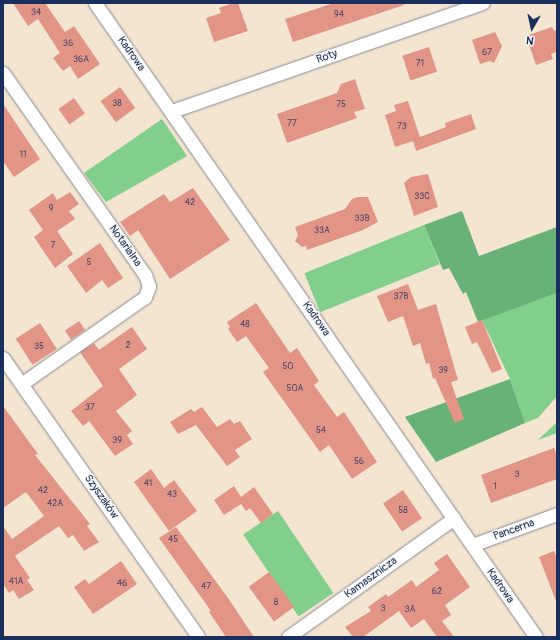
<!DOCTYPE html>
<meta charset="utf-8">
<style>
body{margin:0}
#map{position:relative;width:560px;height:640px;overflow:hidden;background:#f3e5d0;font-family:Pangolin,sans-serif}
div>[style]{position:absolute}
.green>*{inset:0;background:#81ce8d;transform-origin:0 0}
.forest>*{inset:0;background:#68b178}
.building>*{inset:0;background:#e29487;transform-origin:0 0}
.roads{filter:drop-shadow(0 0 1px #878a97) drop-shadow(0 0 1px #878a97)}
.street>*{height:13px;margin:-6.5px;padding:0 6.5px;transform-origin:6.5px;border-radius:6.5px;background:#fff}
span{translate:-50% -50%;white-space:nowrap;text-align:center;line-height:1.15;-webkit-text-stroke:3px #f6f6f2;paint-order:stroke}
.number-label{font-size:9px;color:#4d4868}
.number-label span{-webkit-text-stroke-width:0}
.street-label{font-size:11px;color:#1b2f5e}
.frame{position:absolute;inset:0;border:4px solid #1b2f5e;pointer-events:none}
.north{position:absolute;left:512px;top:8px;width:40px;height:40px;-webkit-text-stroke:3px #f6f6f2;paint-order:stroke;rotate:189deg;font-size:11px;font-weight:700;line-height:16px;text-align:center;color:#1b2f5e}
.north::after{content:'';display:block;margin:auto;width:14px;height:18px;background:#1b2f5e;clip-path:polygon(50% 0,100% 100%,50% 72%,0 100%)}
</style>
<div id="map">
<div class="green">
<i style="clip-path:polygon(162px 119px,187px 156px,106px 202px,84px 173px)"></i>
<i style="left:424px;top:225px;width:42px;height:129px;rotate:68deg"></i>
<i style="clip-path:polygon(557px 293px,557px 396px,538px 418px,525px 423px,510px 379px,482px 320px)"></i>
<i style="clip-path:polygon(557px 422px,557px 433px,538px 440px)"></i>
<i style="left:278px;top:511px;width:99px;height:42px;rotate:56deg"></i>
</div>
<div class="forest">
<i style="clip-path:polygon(462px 211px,479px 256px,557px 227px,557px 293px,478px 322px,466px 292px,463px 294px,449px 268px,443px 270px,424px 225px)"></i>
<i style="clip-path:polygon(510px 379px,525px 423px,436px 462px,405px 417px)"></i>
</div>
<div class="building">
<i style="clip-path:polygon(13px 3px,45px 3px,65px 32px,74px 26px,100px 64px,78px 79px,70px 66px,63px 71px,53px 58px,60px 53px,38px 19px,28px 26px)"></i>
<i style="clip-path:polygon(233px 3px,238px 3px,248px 31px,214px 42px,206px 18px,221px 13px,219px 8px)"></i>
<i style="clip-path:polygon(334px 3px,403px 3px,404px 5px,293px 42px,285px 19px)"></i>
<i style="clip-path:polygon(552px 27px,554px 31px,557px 30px,557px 52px,551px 54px,553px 59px,536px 65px,526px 36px)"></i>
<i style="clip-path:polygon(495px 32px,502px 46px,494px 63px,490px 61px,480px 64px,472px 40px)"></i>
<i style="left:429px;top:47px;width:26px;height:28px;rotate:72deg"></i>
<i style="clip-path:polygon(355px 79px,365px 109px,354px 112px,357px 118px,287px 143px,277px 114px,337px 93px,341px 84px)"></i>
<i style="left:120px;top:87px;width:26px;height:24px;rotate:54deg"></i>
<i style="left:74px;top:98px;width:19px;height:19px;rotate:55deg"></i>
<i style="clip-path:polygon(408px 101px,420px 137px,446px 127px,445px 123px,471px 114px,476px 129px,416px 151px,413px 141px,395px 147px,385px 115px,396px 111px,394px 105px)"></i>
<i style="clip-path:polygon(3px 104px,40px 159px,14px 177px,3px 161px)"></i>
<i style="clip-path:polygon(428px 174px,438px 207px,414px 216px,404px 183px,411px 177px)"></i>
<i style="clip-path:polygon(193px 188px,230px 240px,170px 279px,138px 230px,130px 236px,120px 222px,164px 194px,170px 202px)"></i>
<i style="clip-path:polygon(70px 192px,79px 204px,69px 211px,75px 219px,57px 231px,73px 254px,55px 268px,34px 237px,43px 230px,29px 210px,53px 193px,57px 200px)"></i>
<i style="clip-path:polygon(358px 197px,368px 197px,378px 222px,363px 230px,307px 250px,306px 246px,302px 247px,295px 241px,298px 235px,295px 227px,345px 209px,352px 199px)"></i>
<i style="clip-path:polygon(100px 243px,123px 278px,108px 288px,102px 280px,86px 293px,67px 266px)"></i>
<i style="clip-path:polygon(408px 284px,418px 310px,436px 304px,458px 380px,451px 382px,464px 419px,455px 423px,435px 378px,433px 379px,429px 363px,426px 364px,420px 343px,413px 346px,403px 316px,388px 322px,377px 296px)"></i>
<i style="clip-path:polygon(256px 303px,290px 353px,297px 348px,319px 381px,314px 385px,337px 417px,344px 412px,377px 462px,352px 479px,329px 445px,320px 452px,263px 372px,269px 368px,246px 336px,237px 342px,228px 329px,230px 327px,227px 322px)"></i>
<i style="clip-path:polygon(482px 320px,502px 369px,492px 373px,477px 342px,472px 344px,465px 327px)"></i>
<i style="left:79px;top:321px;width:11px;height:17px;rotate:56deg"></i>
<i style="left:40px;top:323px;width:31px;height:29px;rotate:57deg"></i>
<i style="clip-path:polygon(132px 327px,147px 349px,119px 369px,137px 395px,116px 411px,132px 431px,127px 435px,133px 444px,115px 456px,89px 421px,83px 426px,71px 411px,103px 386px,80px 352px,94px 343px,99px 350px)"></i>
<i style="clip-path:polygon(3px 406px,38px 454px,35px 455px,90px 524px,87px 526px,99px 542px,84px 551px,73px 535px,68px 538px,59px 526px,15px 556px,30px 578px,27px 580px,34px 590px,19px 599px,13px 590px,9px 593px,3px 584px,3px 526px,12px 539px,44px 516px,26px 492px,3px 508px)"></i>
<i style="clip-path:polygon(202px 407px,217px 427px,230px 419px,234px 424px,240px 421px,252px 439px,235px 450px,240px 457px,227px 466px,196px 425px,178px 434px,170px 422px,191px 409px,194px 412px)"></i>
<i style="clip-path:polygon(554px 448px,557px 456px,557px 479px,491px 503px,481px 475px)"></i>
<i style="clip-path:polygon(151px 469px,164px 488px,174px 480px,197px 511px,169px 531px,134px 482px)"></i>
<i style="clip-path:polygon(234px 486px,241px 497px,254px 487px,273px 514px,261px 523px,250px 508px,246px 511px,241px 504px,224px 515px,214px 500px)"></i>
<i style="left:403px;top:490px;width:34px;height:24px;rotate:56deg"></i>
<i style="clip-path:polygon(176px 527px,228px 598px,254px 637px,226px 637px,209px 612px,211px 611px,159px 538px)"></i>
<i style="clip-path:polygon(554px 551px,557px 559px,556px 601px,539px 557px)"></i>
<i style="clip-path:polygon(447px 554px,470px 587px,445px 605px,451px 615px,442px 621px,454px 637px,437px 637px,424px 619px,411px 628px,399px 611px,363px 637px,353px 637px,345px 627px,371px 611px,368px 607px,386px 594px,388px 597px,412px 580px,416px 587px,439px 570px,434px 563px)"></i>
<i style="clip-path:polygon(121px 561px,137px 584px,93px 614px,74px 587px,85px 579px,89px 584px)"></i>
<i style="left:269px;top:572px;width:43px;height:25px;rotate:54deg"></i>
</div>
<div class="roads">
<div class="street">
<i style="left:95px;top:3px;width:772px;rotate:55.18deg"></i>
<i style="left:3px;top:73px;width:247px;rotate:54.9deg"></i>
<i style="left:145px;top:275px;width:12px;rotate:70deg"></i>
<i style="left:149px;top:286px;width:12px;rotate:110deg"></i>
<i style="left:145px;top:297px;width:151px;rotate:144.9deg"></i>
<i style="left:172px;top:111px;width:329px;rotate:-19.2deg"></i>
<i style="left:3px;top:358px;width:340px;rotate:55deg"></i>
<i style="left:472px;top:545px;width:90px;rotate:-20deg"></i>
<i style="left:288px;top:637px;width:204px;rotate:-35.6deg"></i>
</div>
</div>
<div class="number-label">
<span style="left:36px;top:13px">34</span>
<span style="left:339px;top:15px">94</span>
<span style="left:68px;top:44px">36</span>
<span style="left:487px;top:53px">67</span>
<span style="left:81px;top:60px">36A</span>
<span style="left:420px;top:64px">71</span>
<span style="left:117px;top:104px">38</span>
<span style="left:341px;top:105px">75</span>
<span style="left:292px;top:124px">77</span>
<span style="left:402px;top:127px">73</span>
<span style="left:23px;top:155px">11</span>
<span style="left:422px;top:197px">33C</span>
<span style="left:190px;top:203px">42</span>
<span style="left:51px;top:209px">9</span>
<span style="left:362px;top:219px">33B</span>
<span style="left:322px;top:231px">33A</span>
<span style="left:53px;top:246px">7</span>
<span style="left:89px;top:263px">5</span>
<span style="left:401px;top:297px">37B</span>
<span style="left:245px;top:325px">48</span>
<span style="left:128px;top:346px">2</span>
<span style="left:39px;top:347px">35</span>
<span style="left:288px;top:367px">50</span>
<span style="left:443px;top:371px">39</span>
<span style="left:295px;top:389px">50A</span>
<span style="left:90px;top:408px">37</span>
<span style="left:321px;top:431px">54</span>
<span style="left:117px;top:441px">39</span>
<span style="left:359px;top:462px">56</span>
<span style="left:517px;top:475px">3</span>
<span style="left:148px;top:484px">41</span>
<span style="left:495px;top:487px">1</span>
<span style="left:43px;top:491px">42</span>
<span style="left:172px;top:495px">43</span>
<span style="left:55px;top:504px">42A</span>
<span style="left:403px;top:511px">58</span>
<span style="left:173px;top:540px">45</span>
<span style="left:16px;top:582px">41A</span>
<span style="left:122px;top:584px">46</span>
<span style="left:206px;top:587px">47</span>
<span style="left:437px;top:592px">62</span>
<span style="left:276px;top:603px">8</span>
<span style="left:383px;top:609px">3</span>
<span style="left:410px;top:610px">3A</span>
</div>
<div class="street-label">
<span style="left:131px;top:54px;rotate:55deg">Kadrowa</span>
<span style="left:327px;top:57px;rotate:-19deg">Roty</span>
<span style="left:125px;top:246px;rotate:55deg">Notarialna</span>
<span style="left:316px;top:319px;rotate:55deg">Kadrowa</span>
<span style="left:101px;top:497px;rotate:55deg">Szyszaków</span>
<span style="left:514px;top:530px;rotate:-20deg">Pancerna</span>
<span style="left:371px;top:578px;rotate:-36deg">Kamasznicza</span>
<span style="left:500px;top:586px;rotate:55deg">Kadrowa</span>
</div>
<div class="frame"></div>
<div class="north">N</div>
</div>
